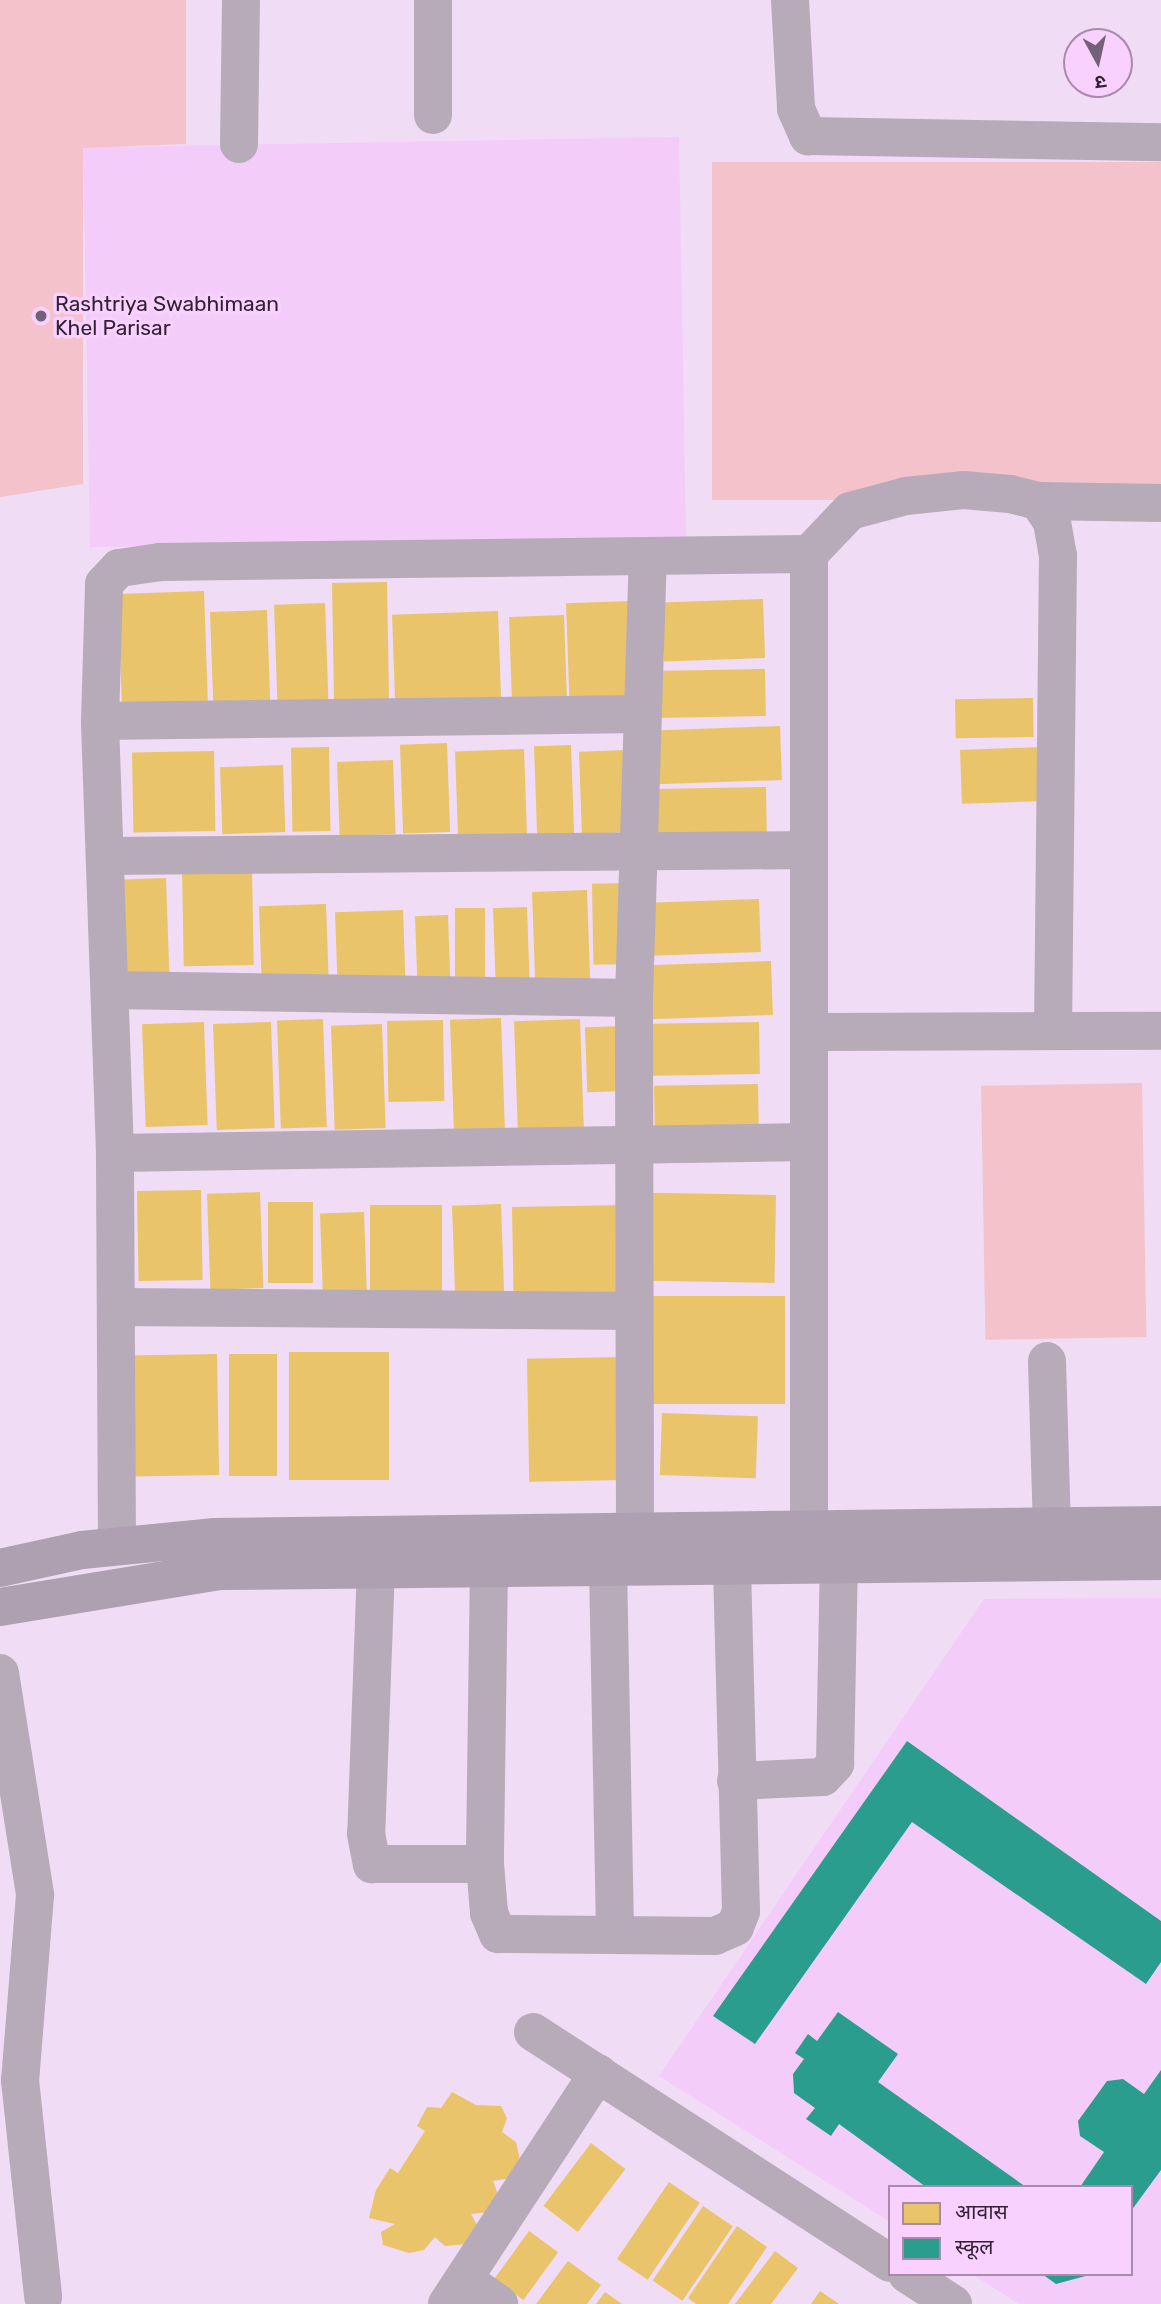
<!DOCTYPE html>
<meta charset="utf-8">
<style>
body{margin:0}
#map{position:relative;width:1161px;height:2304px;overflow:hidden;background:#f0dcf4;font-family:Rubik,"Noto Sans Devanagari",sans-serif}
div>[style]{position:absolute}
.built>*{inset:0;background:#f3ccf9;transform-origin:0 0}
.green>*{inset:0;background:#f3c2cb;transform-origin:0 0}
.homes>*{inset:0;background:#e9c46a;transform-origin:0 0}
.schools>*{inset:0;background:#2a9d8f}
.street>*{height:38px;margin:-19px;padding:0 19px;transform-origin:19px;border-radius:19px;background:#b7aab9}
.secondary>*{height:38px;margin:-19px;padding:0 19px;transform-origin:19px;border-radius:19px;background:#aea0b0}
.dots>*{width:19px;height:19px;translate:-50% -50%;box-sizing:border-box;border:4px solid #f8d1fe;border-radius:50%}
span{translate:-50% -50%;white-space:nowrap;text-align:center;line-height:1.15;-webkit-text-stroke:7px #f8d1fe;paint-order:stroke}
.poi-label{font-size:21px;color:#321f34}
.left{translate:0 -50%;text-align:left}
.legend{position:absolute;left:888px;top:2185px;width:245px;height:91px;box-sizing:border-box;background:#f8d1fe;border:2px solid #a98aad;margin:0;padding:9px 12px;list-style:none;font-size:21px;color:#321f34}
.legend li{display:flex;align-items:center;gap:14px;height:35px}
.legend b{width:35px;border:2px solid #a98aad}
.north{position:absolute;left:1063px;top:28px;width:70px;height:70px;box-sizing:border-box;background:#f8d1fe;border:2px solid #a98aad;border-radius:50%;rotate:172deg;font-size:19px;font-weight:700;line-height:28px;text-align:center;color:#321f34}
.north::after{content:'';display:block;margin:auto;width:24px;height:32px;background:#746177;clip-path:polygon(50% 0,100% 100%,50% 72%,0 100%)}
</style>
<div id="map">
<div class="built">
<i style="left:679px;top:137px;width:400px;height:596px;rotate:89deg"></i>
<i style="clip-path:polygon(1161px 1598px,1161px 2304px,1019px 2304px,972px 2274px,1131px 2274px,1131px 2187px,890px 2187px,890px 2222px,659px 2076px,984px 1599px)"></i>
</div>
<div class="green">
<i style="clip-path:polygon(0 0,186px 0,186px 144px,83px 148px,83px 484px,0 497px)"></i>
<i style="left:712px;top:162px;width:449px;height:338px"></i>
<i style="left:1142px;top:1083px;width:254px;height:161px;rotate:89deg"></i>
</div>
<div class="homes">
<i style="left:387px;top:582px;width:119px;height:55px;rotate:89deg"></i>
<i style="left:204px;top:591px;width:110px;height:86px;rotate:88deg"></i>
<i style="left:763px;top:599px;width:59px;height:101px;rotate:88deg"></i>
<i style="left:632px;top:601px;width:96px;height:66px;rotate:88deg"></i>
<i style="left:325px;top:603px;width:107px;height:51px;rotate:88deg"></i>
<i style="left:267px;top:610px;width:100px;height:57px;rotate:88deg"></i>
<i style="left:498px;top:611px;width:95px;height:106px;rotate:88deg"></i>
<i style="left:564px;top:615px;width:92px;height:55px;rotate:88deg"></i>
<i style="left:765px;top:669px;width:47px;height:110px;rotate:89deg"></i>
<i style="left:1033px;top:698px;width:39px;height:78px;rotate:89deg"></i>
<i style="left:780px;top:726px;width:54px;height:126px;rotate:88deg"></i>
<i style="left:447px;top:743px;width:89px;height:47px;rotate:88deg"></i>
<i style="left:571px;top:745px;width:90px;height:37px;rotate:88deg"></i>
<i style="left:329px;top:747px;width:84px;height:38px;rotate:89deg"></i>
<i style="left:1043px;top:747px;width:54px;height:83px;rotate:88deg"></i>
<i style="left:524px;top:749px;width:86px;height:69px;rotate:88deg"></i>
<i style="left:627px;top:750px;width:82px;height:48px;rotate:88deg"></i>
<i style="left:214px;top:751px;width:80px;height:82px;rotate:89deg"></i>
<i style="left:393px;top:760px;width:74px;height:56px;rotate:88deg"></i>
<i style="left:283px;top:765px;width:67px;height:63px;rotate:88deg"></i>
<i style="left:766px;top:787px;width:54px;height:123px;rotate:89deg"></i>
<i style="left:252px;top:867px;width:98px;height:70px;rotate:89deg"></i>
<i style="left:166px;top:878px;width:96px;height:44px;rotate:88deg"></i>
<i style="left:630px;top:883px;width:81px;height:38px;rotate:89deg"></i>
<i style="left:587px;top:890px;width:93px;height:55px;rotate:88deg"></i>
<i style="left:759px;top:899px;width:53px;height:111px;rotate:88deg"></i>
<i style="left:326px;top:904px;width:74px;height:67px;rotate:88deg"></i>
<i style="left:527px;top:907px;width:83px;height:34px;rotate:88deg"></i>
<i style="left:455px;top:908px;width:30px;height:84px"></i>
<i style="left:403px;top:910px;width:70px;height:68px;rotate:88deg"></i>
<i style="left:448px;top:915px;width:63px;height:33px;rotate:88deg"></i>
<i style="left:771px;top:961px;width:54px;height:123px;rotate:88deg"></i>
<i style="left:501px;top:1018px;width:110px;height:51px;rotate:88deg"></i>
<i style="left:323px;top:1019px;width:108px;height:46px;rotate:88deg"></i>
<i style="left:580px;top:1019px;width:112px;height:66px;rotate:88deg"></i>
<i style="left:443px;top:1020px;width:81px;height:56px;rotate:89deg"></i>
<i style="left:204px;top:1022px;width:103px;height:62px;rotate:88deg"></i>
<i style="left:271px;top:1022px;width:106px;height:58px;rotate:88deg"></i>
<i style="left:759px;top:1022px;width:52px;height:107px;rotate:89deg"></i>
<i style="left:382px;top:1024px;width:104px;height:51px;rotate:88deg"></i>
<i style="left:624px;top:1026px;width:65px;height:39px;rotate:88deg"></i>
<i style="left:758px;top:1084px;width:53px;height:104px;rotate:89deg"></i>
<i style="left:201px;top:1190px;width:90px;height:64px;rotate:89deg"></i>
<i style="left:260px;top:1192px;width:96px;height:53px;rotate:88deg"></i>
<i style="left:776px;top:1195px;width:88px;height:125px;rotate:91deg"></i>
<i style="left:313px;top:1202px;width:81px;height:45px;rotate:90deg"></i>
<i style="left:501px;top:1204px;width:88px;height:49px;rotate:88deg"></i>
<i style="left:370px;top:1205px;width:72px;height:93px"></i>
<i style="left:626px;top:1205px;width:92px;height:114px;rotate:89deg"></i>
<i style="left:364px;top:1212px;width:92px;height:44px;rotate:88deg"></i>
<i style="left:649px;top:1296px;width:136px;height:108px"></i>
<i style="left:289px;top:1352px;width:100px;height:128px"></i>
<i style="left:217px;top:1354px;width:121px;height:89px;rotate:89deg"></i>
<i style="left:229px;top:1354px;width:48px;height:122px"></i>
<i style="left:622px;top:1357px;width:123px;height:95px;rotate:89deg"></i>
<i style="left:662px;top:1413px;width:96px;height:62px;rotate:2deg"></i>
<i style="clip-path:polygon(452px 2092px,476px 2105px,501px 2106px,507px 2118px,502px 2132px,516px 2142px,521px 2165px,511px 2178px,493px 2181px,499px 2197px,490px 2212px,471px 2214px,477px 2225px,467px 2244px,445px 2246px,435px 2237px,424px 2250px,409px 2253px,383px 2245px,381px 2232px,395px 2224px,369px 2218px,376px 2190px,390px 2168px,398px 2173px,425px 2131px,417px 2126px,427px 2107px,441px 2108px)"></i>
<i style="left:591px;top:2143px;width:43px;height:79px;rotate:37deg"></i>
<i style="left:669px;top:2182px;width:37px;height:93px;rotate:34deg"></i>
<i style="left:703px;top:2206px;width:36px;height:90px;rotate:34deg"></i>
<i style="clip-path:polygon(737px 2226px,767px 2247px,728px 2304px,696px 2304px,688px 2298px)"></i>
<i style="left:529px;top:2231px;width:36px;height:59px;rotate:36deg"></i>
<i style="clip-path:polygon(775px 2251px,798px 2268px,771px 2304px,735px 2304px)"></i>
<i style="clip-path:polygon(568px 2261px,601px 2285px,587px 2304px,536px 2304px)"></i>
<i style="clip-path:polygon(820px 2291px,839px 2304px,811px 2304px)"></i>
<i style="clip-path:polygon(605px 2292px,622px 2304px,596px 2304px)"></i>
</div>
<div class="schools">
<i style="clip-path:polygon(907px 1741px,1161px 1921px,1161px 1962px,1146px 1984px,912px 1822px,755px 2044px,713px 2016px)"></i>
<i style="clip-path:polygon(838px 2012px,898px 2054px,878px 2082px,1026px 2187px,926px 2187px,839px 2124px,831px 2136px,806px 2119px,815px 2108px,794px 2093px,793px 2074px,804px 2059px,795px 2053px,808px 2034px,817px 2041px)"></i>
<i style="clip-path:polygon(1161px 2070px,1161px 2170px,1131px 2211px,1131px 2187px,1080px 2187px,1104px 2152px,1080px 2136px,1078px 2121px,1107px 2081px,1123px 2079px,1144px 2094px)"></i>
<i style="clip-path:polygon(1042px 2274px,1093px 2274px,1056px 2284px)"></i>
</div>
<div class="street">
<i style="left:433px;top:0;width:115px;rotate:90deg"></i>
<i style="left:790px;top:0;width:109px;rotate:86.8deg"></i>
<i style="left:796px;top:109px;width:30px;rotate:66deg"></i>
<i style="left:808px;top:136px;width:353px;rotate:1deg"></i>
<i style="left:239px;top:144px;width:144px;rotate:-89.2deg"></i>
<i style="left:1038px;top:501px;width:123px;rotate:0.9deg"></i>
<i style="left:809px;top:554px;width:59px;rotate:-46.4deg"></i>
<i style="left:850px;top:511px;width:58px;rotate:-15deg"></i>
<i style="left:906px;top:496px;width:57px;rotate:-6deg"></i>
<i style="left:963px;top:490px;width:47px;rotate:4.9deg"></i>
<i style="left:1010px;top:494px;width:29px;rotate:14deg"></i>
<i style="left:1038px;top:501px;width:25px;rotate:56deg"></i>
<i style="left:1052px;top:522px;width:34px;rotate:80deg"></i>
<i style="left:1058px;top:555px;width:476px;rotate:90.6deg"></i>
<i style="left:100px;top:721px;width:541px;rotate:-0.74deg"></i>
<i style="left:105px;top:856px;width:704px;rotate:-0.49deg"></i>
<i style="left:111px;top:990px;width:523px;rotate:0.88deg"></i>
<i style="left:809px;top:1032px;width:352px;rotate:-0.2deg"></i>
<i style="left:115px;top:1153px;width:694px;rotate:-0.91deg"></i>
<i style="left:116px;top:1307px;width:518px;rotate:0.44deg"></i>
<i style="left:1047px;top:1361px;width:166px;rotate:88.3deg"></i>
<i style="left:635px;top:1530px;width:532px;rotate:-90.11deg"></i>
<i style="left:634px;top:998px;width:442px;rotate:-88.2deg"></i>
<i style="left:117px;top:1546px;width:393px;rotate:-90.3deg"></i>
<i style="left:115px;top:1153px;width:432px;rotate:-92deg"></i>
<i style="left:100px;top:721px;width:137px;rotate:-88.3deg"></i>
<i style="left:104px;top:584px;width:22px;rotate:-47deg"></i>
<i style="left:119px;top:568px;width:41px;rotate:-8.3deg"></i>
<i style="left:160px;top:562px;width:649px;rotate:-0.71deg"></i>
<i style="left:809px;top:554px;width:1008px;rotate:90deg"></i>
<i style="left:489px;top:1566px;width:298px;rotate:90.8deg"></i>
<i style="left:485px;top:1864px;width:49px;rotate:85.3deg"></i>
<i style="left:489px;top:1913px;width:23px;rotate:67deg"></i>
<i style="left:498px;top:1934px;width:217px;rotate:0.5deg"></i>
<i style="left:715px;top:1936px;width:22px;rotate:-24deg"></i>
<i style="left:735px;top:1927px;width:17px;rotate:-69deg"></i>
<i style="left:741px;top:1911px;width:347px;rotate:-91.5deg"></i>
<i style="left:608px;top:1566px;width:367px;rotate:88.9deg"></i>
<i style="left:376px;top:1567px;width:267px;rotate:92.1deg"></i>
<i style="left:366px;top:1834px;width:31px;rotate:79deg"></i>
<i style="left:372px;top:1864px;width:113px"></i>
<i style="left:0;top:1673px;width:225px;rotate:81deg"></i>
<i style="left:35px;top:1895px;width:186px;rotate:94.6deg"></i>
<i style="left:20px;top:2080px;width:218px;rotate:83.9deg"></i>
<i style="left:736px;top:1781px;width:87px;rotate:-2.6deg"></i>
<i style="left:823px;top:1777px;width:18px;rotate:-47deg"></i>
<i style="left:835px;top:1764px;width:200px;rotate:-88.9deg"></i>
<i style="left:533px;top:2032px;width:425px;rotate:32.9deg"></i>
<i style="left:907px;top:2274px;width:55px;rotate:33.1deg"></i>
<i style="left:465px;top:2280px;width:42px;rotate:35.2deg"></i>
<i style="left:447px;top:2304px;width:276px;rotate:-56.8deg"></i>
</div>
<div class="secondary">
<i style="left:0;top:1568px;width:84px;rotate:-12.4deg"></i>
<i style="left:82px;top:1550px;width:134px;rotate:-5.6deg"></i>
<i style="left:215px;top:1537px;width:946px;rotate:-0.73deg"></i>
<i style="left:0;top:1607px;width:224px;rotate:-9.3deg"></i>
<i style="left:221px;top:1571px;width:940px;rotate:-0.61deg"></i>
</div>
<div class="dots">
<i style="left:41px;top:316px;background:#746177"></i>
</div>
<div class="poi-label">
<span class="left" style="left:55px;top:316px">Rashtriya Swabhimaan<br>Khel Parisar</span>
</div>
<ul class="legend">
<li><b style="height:19px;background:#e9c46a"></b>आवास</li>
<li><b style="height:19px;background:#2a9d8f"></b>स्कूल</li>
</ul>
<div class="north">उ</div>
</div>
